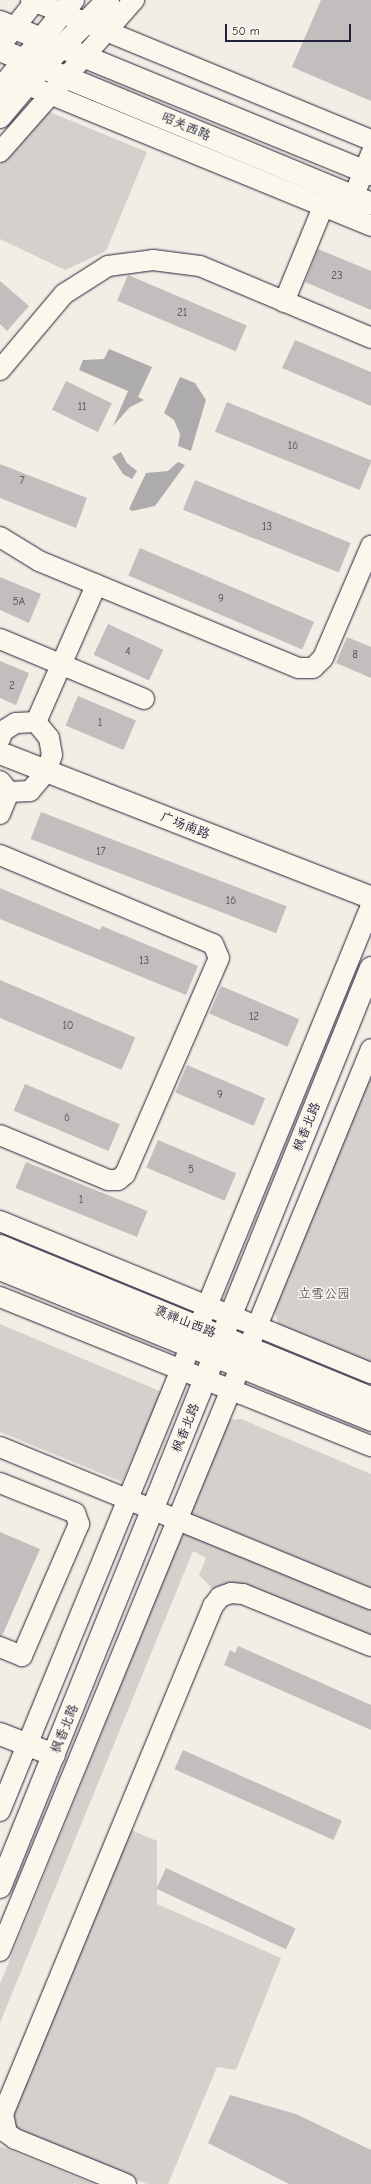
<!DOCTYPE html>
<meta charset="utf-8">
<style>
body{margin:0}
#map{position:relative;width:371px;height:2184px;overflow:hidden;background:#f2eee5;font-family:"Comic Neue","LXGW WenKai TC",sans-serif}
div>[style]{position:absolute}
.green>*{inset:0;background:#d4d1cc}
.water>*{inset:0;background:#aeabad}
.building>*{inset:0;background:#c2bebe;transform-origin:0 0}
.roads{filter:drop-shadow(0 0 1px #22223b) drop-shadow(0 0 1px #22223b)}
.minor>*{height:20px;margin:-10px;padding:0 10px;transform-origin:10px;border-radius:10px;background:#fbf7ec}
.tertiary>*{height:22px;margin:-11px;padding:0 11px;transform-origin:11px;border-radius:11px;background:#fbf7ec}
.secondary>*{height:22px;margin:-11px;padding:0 11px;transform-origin:11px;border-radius:11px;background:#fbf7ec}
.primary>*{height:22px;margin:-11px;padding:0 11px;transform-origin:11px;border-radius:11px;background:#fbf7ec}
span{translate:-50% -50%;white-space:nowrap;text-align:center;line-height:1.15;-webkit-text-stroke:3px #fbf7ec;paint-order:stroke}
.number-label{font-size:11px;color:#4a495c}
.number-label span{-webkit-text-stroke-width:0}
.street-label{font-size:13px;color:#22223b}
.park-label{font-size:13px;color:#575766}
.scale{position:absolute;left:225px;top:24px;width:126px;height:18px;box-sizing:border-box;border:2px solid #22223b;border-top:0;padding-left:5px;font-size:12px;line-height:14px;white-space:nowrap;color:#22223b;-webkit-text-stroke:3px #fbf7ec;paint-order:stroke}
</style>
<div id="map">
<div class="green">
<i style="clip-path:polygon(45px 110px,147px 152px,106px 251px,65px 270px,0 239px,0 164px)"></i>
<i style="clip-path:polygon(371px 1052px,371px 1364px,279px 1326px,271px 1300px)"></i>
<i style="clip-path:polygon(0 1324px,162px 1392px,122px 1482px,0 1432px)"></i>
<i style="clip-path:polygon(241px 1419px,371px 1474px,371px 1588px,185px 1511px,224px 1420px)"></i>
<i style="clip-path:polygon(183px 1532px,371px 1607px,371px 1637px,215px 1591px,199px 1575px,206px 1558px,193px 1551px,0 2023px,0 1984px)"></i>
<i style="clip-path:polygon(129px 1829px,157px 1841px,157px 1904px,281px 1958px,236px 2070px,217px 2067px,168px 2184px,147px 2184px,17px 2132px,9px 2118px)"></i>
<i style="clip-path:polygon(0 2146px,94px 2184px,0 2184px)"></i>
</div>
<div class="water">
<i style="clip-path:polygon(109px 349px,152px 367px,138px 397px,144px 400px,130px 407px,113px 426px,128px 391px,79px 370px,83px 360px,104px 359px)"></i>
<i style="clip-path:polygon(180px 377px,195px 383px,206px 400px,191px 451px,178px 446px,180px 434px,174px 420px,164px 413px)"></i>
<i style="clip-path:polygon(121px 452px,127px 463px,137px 471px,132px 479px,123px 474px,112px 457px)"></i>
<i style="clip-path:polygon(178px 462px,185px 465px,155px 506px,132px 511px,129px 509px,146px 473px,168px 471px)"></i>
</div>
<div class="building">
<i style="clip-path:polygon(321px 0,371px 0,371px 101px,292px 67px)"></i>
<i style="clip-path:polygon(318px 249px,371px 271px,371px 310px,305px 282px)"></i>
<i style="left:128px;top:275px;width:129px;height:28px;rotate:23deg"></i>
<i style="clip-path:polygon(0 281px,29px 306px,7px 331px,0 324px)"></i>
<i style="clip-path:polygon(295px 340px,371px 372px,371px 406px,282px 368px)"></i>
<i style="left:66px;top:381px;width:51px;height:32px;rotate:26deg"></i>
<i style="left:227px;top:402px;width:156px;height:32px;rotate:22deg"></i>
<i style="clip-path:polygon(0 464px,87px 498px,76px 528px,0 498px)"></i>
<i style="left:195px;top:480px;width:168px;height:32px;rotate:22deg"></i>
<i style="left:140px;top:548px;width:189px;height:30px;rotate:23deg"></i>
<i style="clip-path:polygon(0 577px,41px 594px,29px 623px,0 610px)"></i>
<i style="left:108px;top:624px;width:61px;height:34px;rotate:25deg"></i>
<i style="clip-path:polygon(347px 637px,371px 647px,371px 678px,336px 663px)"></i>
<i style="clip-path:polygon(0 661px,29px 673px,16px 705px,0 698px)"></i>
<i style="left:78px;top:696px;width:63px;height:32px;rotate:23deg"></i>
<i style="left:41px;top:812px;width:263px;height:29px;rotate:21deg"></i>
<i style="clip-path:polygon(0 888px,100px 930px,102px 926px,198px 966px,186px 995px,0 919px)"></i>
<i style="left:0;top:980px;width:147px;height:35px;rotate:23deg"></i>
<i style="left:221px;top:986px;width:85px;height:30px;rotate:23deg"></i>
<i style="left:187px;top:1065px;width:85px;height:30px;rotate:23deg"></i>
<i style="left:25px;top:1084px;width:103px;height:29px;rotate:23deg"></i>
<i style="left:158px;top:1140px;width:85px;height:30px;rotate:23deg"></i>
<i style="left:26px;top:1162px;width:131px;height:28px;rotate:22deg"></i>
<i style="clip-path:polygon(0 1532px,40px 1549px,2px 1636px,0 1636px)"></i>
<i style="clip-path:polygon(238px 1646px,371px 1705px,371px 1730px,224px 1665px,230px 1650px,235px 1653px)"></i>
<i style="left:183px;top:1750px;width:174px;height:21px;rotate:24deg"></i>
<i style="left:166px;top:1868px;width:143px;height:23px;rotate:25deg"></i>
<i style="clip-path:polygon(230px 2095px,296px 2114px,371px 2150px,371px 2184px,289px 2184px,208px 2143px)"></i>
</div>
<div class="roads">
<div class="minor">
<i style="left:31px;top:0;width:368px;rotate:22.4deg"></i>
<i style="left:0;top:46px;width:58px;rotate:-52deg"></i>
<i style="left:13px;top:79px;width:387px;rotate:22.3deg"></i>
<i style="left:0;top:152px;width:203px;rotate:-48.6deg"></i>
<i style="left:347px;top:212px;width:63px;rotate:-67.5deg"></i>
<i style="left:284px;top:302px;width:103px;rotate:-67.7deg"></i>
<i style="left:0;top:370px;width:99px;rotate:-49.9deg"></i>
<i style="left:64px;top:294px;width:52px;rotate:-32.5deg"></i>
<i style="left:108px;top:266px;width:45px;rotate:-7.6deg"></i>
<i style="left:153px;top:260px;width:47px;rotate:7.3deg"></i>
<i style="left:200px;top:266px;width:186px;rotate:22.8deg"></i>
<i style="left:0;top:537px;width:46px;rotate:31.6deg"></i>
<i style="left:39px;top:561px;width:280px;rotate:22.4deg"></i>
<i style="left:298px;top:668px;width:15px"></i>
<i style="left:313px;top:668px;width:14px;rotate:-45deg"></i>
<i style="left:323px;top:658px;width:122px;rotate:-66.8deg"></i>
<i style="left:0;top:639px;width:156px;rotate:22.6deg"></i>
<i style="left:36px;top:722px;width:150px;rotate:-66.3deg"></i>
<i style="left:0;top:739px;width:9px;rotate:-69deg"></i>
<i style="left:3px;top:731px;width:15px;rotate:-32deg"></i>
<i style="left:16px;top:723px;width:20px;rotate:-3deg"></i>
<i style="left:36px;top:722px;width:21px;rotate:51deg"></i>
<i style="left:49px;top:738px;width:17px;rotate:80deg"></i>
<i style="left:52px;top:755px;width:18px;rotate:109deg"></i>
<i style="left:46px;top:772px;width:25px;rotate:130deg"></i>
<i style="left:30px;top:791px;width:21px;rotate:177deg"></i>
<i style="left:9px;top:792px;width:14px;rotate:-129deg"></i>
<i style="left:0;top:814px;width:24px;rotate:-68deg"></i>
<i style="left:0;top:855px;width:231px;rotate:22.7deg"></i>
<i style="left:213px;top:944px;width:15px;rotate:67deg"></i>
<i style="left:219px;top:958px;width:236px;rotate:113.5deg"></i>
<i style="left:125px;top:1174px;width:9px;rotate:139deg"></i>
<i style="left:118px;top:1180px;width:10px;rotate:180deg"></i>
<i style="left:108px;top:1180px;width:117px;rotate:-157.4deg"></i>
<i style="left:0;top:1221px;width:401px;rotate:22.3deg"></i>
<i style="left:0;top:1297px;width:400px;rotate:21.9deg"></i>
<i style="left:0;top:1447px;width:401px;rotate:22.3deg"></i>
<i style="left:0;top:1483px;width:81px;rotate:21.8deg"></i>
<i style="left:75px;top:1513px;width:12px;rotate:70deg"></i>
<i style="left:79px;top:1524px;width:144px;rotate:113.4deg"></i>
<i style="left:22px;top:1656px;width:24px;rotate:-158deg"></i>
<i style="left:0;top:1811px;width:978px;rotate:-67.71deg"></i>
<i style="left:0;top:1951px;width:975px;rotate:-67.64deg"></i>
<i style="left:126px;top:2184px;width:120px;rotate:-157.9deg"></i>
<i style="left:15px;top:2139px;width:10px;rotate:-143deg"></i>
<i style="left:7px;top:2133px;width:19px;rotate:-102deg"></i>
<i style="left:3px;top:2114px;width:550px;rotate:-67.54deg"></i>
<i style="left:213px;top:1606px;width:11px;rotate:-52deg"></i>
<i style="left:220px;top:1597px;width:12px;rotate:-20deg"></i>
<i style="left:231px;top:1593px;width:12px;rotate:5deg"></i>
<i style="left:243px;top:1594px;width:138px;rotate:22.1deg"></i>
</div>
<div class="tertiary">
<i style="left:0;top:753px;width:398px;rotate:21.3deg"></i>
<i style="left:0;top:1734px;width:58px;rotate:21.3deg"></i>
</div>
<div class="secondary">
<i style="left:0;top:1246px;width:401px;rotate:22.3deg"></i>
<i style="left:0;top:1269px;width:401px;rotate:22.1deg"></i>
<i style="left:0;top:1887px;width:991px;rotate:-68.02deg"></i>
</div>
<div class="primary">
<i style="left:0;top:22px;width:401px;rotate:22.3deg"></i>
<i style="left:0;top:50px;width:402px;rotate:22.5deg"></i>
<i style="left:0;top:90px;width:116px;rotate:-51deg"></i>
<i style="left:0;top:117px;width:65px;rotate:-50deg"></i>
<i style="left:42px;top:67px;width:94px;rotate:-45.4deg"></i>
</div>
</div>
<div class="number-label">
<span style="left:337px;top:276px">23</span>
<span style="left:182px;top:313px">21</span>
<span style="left:82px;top:407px">11</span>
<span style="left:293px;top:446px">16</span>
<span style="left:22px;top:481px">7</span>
<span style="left:267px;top:527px">13</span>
<span style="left:221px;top:599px">9</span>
<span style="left:19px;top:602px">5A</span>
<span style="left:128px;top:652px">4</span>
<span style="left:355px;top:655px">8</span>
<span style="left:12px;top:686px">2</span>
<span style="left:100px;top:723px">1</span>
<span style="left:101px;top:852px">17</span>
<span style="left:231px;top:901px">16</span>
<span style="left:144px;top:961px">13</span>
<span style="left:254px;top:1017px">12</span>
<span style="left:68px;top:1026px">10</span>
<span style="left:220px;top:1095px">9</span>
<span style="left:67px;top:1118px">6</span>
<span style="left:191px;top:1170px">5</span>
<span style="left:81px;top:1200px">1</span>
</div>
<div class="street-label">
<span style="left:186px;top:127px;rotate:23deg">昭关西路</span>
<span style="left:185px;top:826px;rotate:21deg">广场南路</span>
<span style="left:307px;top:1127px;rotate:-68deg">枫香北路</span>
<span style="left:185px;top:1322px;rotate:22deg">褒禅山西路</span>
<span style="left:186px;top:1428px;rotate:-68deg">枫香北路</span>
<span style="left:65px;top:1729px;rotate:-68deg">枫香北路</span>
</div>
<div class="park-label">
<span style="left:324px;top:1294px">立雪公园</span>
</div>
<div class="scale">50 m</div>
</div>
